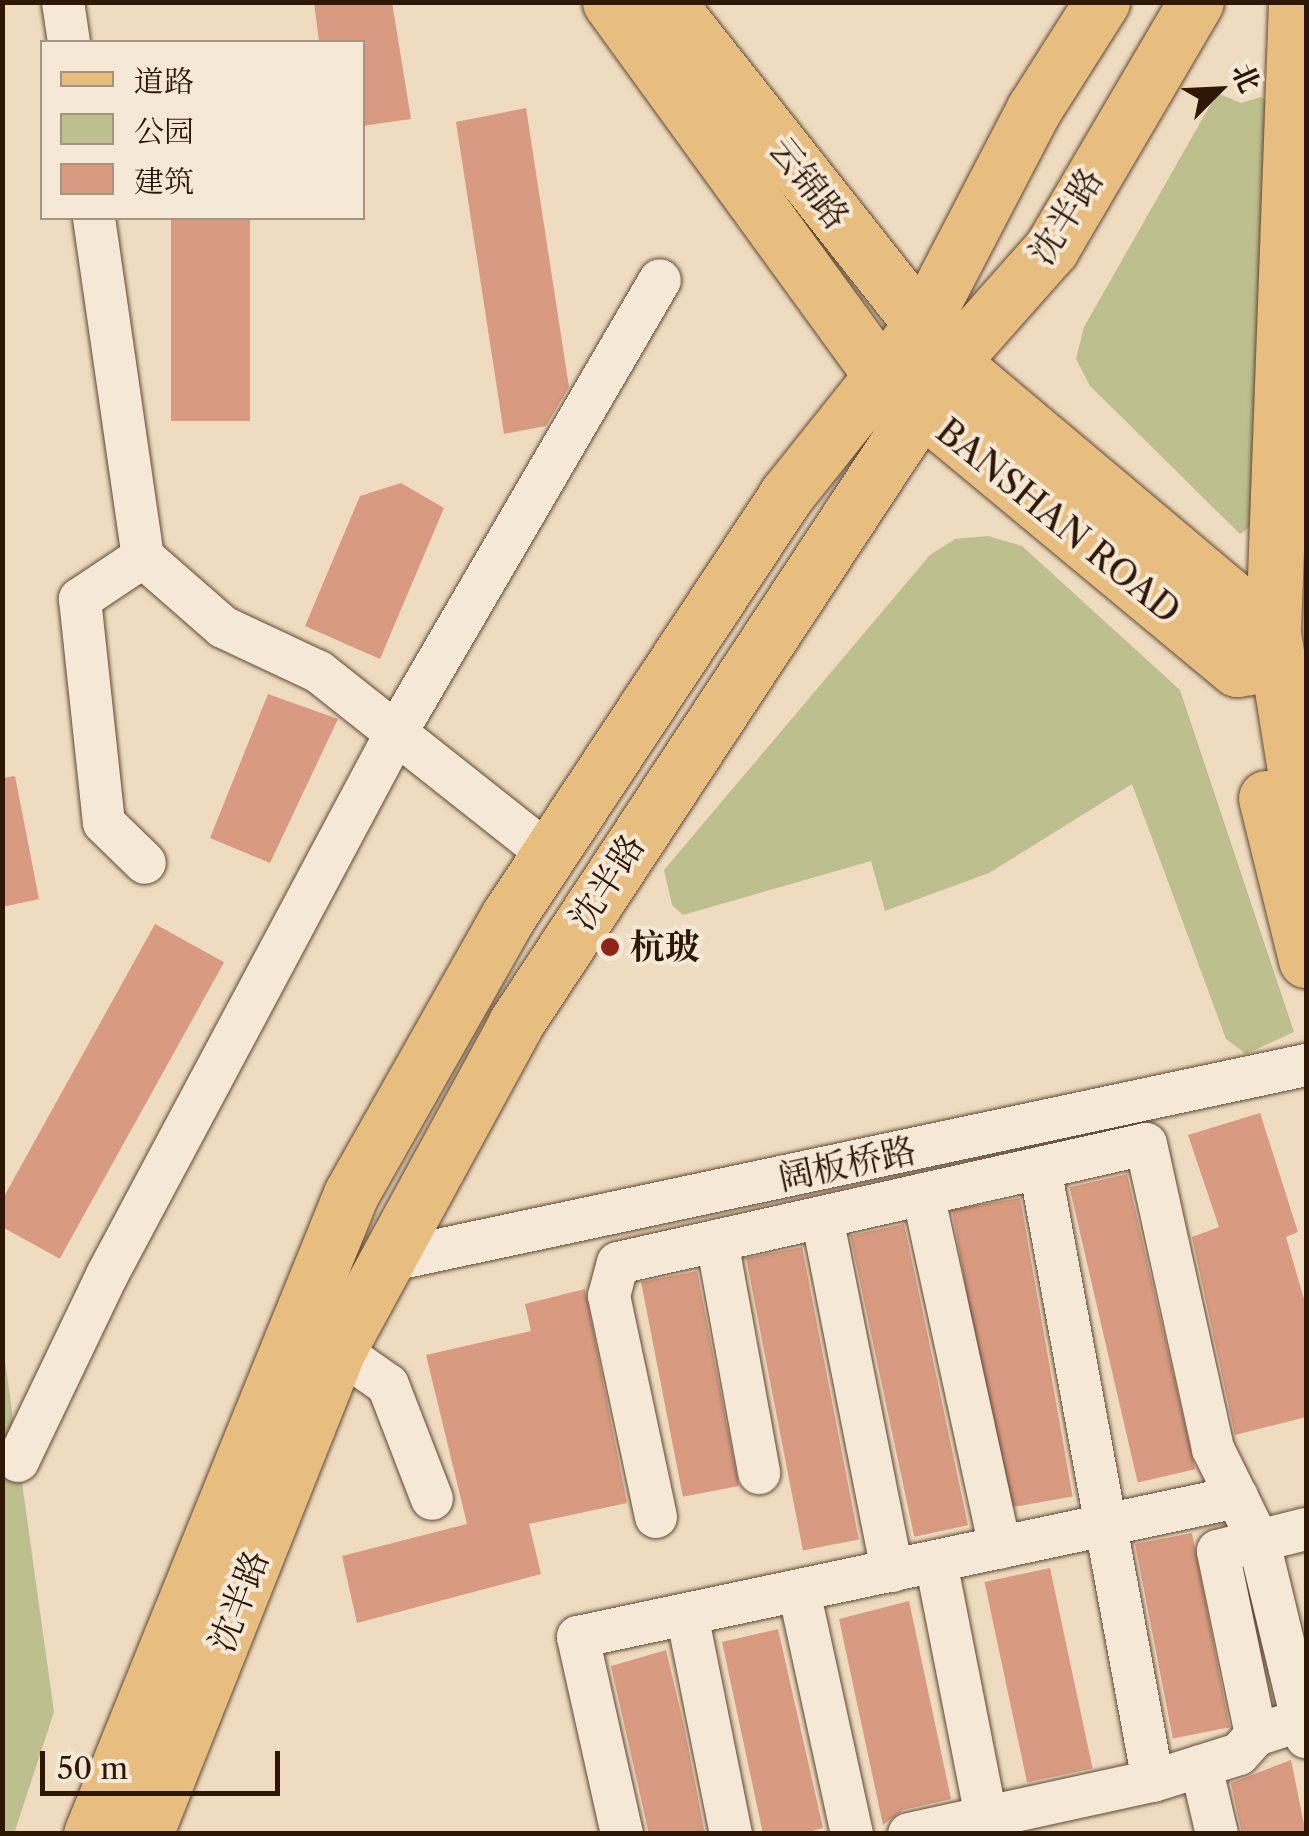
<!DOCTYPE html>
<meta charset="utf-8">
<style>
body{margin:0}
#map{position:relative;width:1309px;height:1836px;overflow:hidden;background:#efdcc0;font-family:"Libre Caslon Text","Noto Serif SC",serif}
div>[style]{position:absolute}
.green>*{inset:0;background:#bebf8f}
.building>*{inset:0;background:#d89b81;transform-origin:0 0}
.roads{filter:drop-shadow(0 0 2px #5f4834) drop-shadow(0 0 2px #5f4834)}
.minor>*{height:42px;margin:-21px;padding:0 21px;transform-origin:21px;border-radius:21px;background:#f5e8d6}
.major>*{height:55px;margin:-27.5px;padding:0 27.5px;transform-origin:27.5px;border-radius:27.5px;background:#e8be80}
.dots>*{width:28px;height:28px;translate:-50% -50%;box-sizing:border-box;border:5px solid #f5e8d6;border-radius:50%}
span{translate:-50% -50%;white-space:nowrap;text-align:center;line-height:1.15;-webkit-text-stroke:8px #f5e8d6;paint-order:stroke}
.street-label{font-size:35px;color:#2f1705}
.poi-label{font-size:35px;color:#2f1705;font-weight:700}
.left{translate:0 -50%;text-align:left}
.frame{position:absolute;inset:0;border:5px solid #2f1705;pointer-events:none}
.legend{position:absolute;left:40px;top:40px;width:325px;height:180px;box-sizing:border-box;background:#f5e8d6;border:2px solid #a69482;margin:0;padding:12px 18px;list-style:none;font-size:30px;color:#2f1705}
.legend li{display:flex;align-items:center;gap:20px;height:50px}
.legend b{width:50px;border:2px solid #a69482}
.north{position:absolute;left:1169px;top:40px;width:100px;height:100px;-webkit-text-stroke:8px #f5e8d6;paint-order:stroke;rotate:66deg;font-size:28px;font-weight:700;line-height:40px;text-align:center;color:#2f1705}
.north::after{content:'';display:block;margin:auto;width:35px;height:45px;background:#2f1705;clip-path:polygon(50% 0,100% 100%,50% 72%,0 100%)}
.scale{position:absolute;left:40px;top:1751px;width:240px;height:45px;box-sizing:border-box;border:5px solid #2f1705;border-top:0;padding-left:12px;font-size:30px;line-height:35px;white-space:nowrap;color:#2f1705;-webkit-text-stroke:8px #f5e8d6;paint-order:stroke}
</style>
<div id="map">
<div class="green">
<i style="clip-path:polygon(1217px 93px,1241px 103px,1261px 97px,1277px 110px,1258px 521px,1240px 534px,1090px 386px,1076px 359px,1084px 327px)"></i>
<i style="clip-path:polygon(988px 536px,1022px 546px,1180px 690px,1294px 1032px,1246px 1054px,1226px 1039px,1132px 784px,989px 873px,885px 911px,871px 861px,683px 915px,672px 905px,664px 870px,930px 555px,955px 539px)"></i>
<i style="clip-path:polygon(2px 1339px,54px 1712px,14px 1834px,2px 1833px)"></i>
</div>
<div class="building">
<i style="clip-path:polygon(314px 2px,392px 2px,411px 119px,362px 126px,362px 42px,319px 42px)"></i>
<i style="clip-path:polygon(526px 108px,569px 387px,546px 426px,504px 434px,456px 122px)"></i>
<i style="left:171px;top:218px;width:79px;height:203px"></i>
<i style="clip-path:polygon(401px 483px,444px 508px,380px 659px,305px 626px,360px 496px)"></i>
<i style="clip-path:polygon(268px 694px,338px 719px,270px 863px,210px 838px)"></i>
<i style="clip-path:polygon(15px 776px,39px 899px,2px 907px,2px 778px)"></i>
<i style="left:155px;top:924px;width:79px;height:339px;rotate:29deg"></i>
<i style="clip-path:polygon(1260px 1113px,1298px 1232px,1286px 1237px,1306px 1306px,1306px 1417px,1235px 1435px,1192px 1237px,1219px 1227px,1188px 1135px)"></i>
<i style="left:1127px;top:1174px;width:303px;height:59px;rotate:77deg"></i>
<i style="left:1020px;top:1198px;width:303px;height:69px;rotate:80deg"></i>
<i style="left:904px;top:1224px;width:308px;height:55px;rotate:78deg"></i>
<i style="left:802px;top:1247px;width:298px;height:57px;rotate:79deg"></i>
<i style="left:697px;top:1271px;width:219px;height:57px;rotate:79deg"></i>
<i style="clip-path:polygon(585px 1289px,627px 1503px,529px 1524px,541px 1574px,357px 1623px,342px 1556px,467px 1524px,426px 1355px,531px 1331px,525px 1304px)"></i>
<i style="left:1192px;top:1533px;width:198px;height:58px;rotate:79deg"></i>
<i style="left:1050px;top:1568px;width:205px;height:67px;rotate:78deg"></i>
<i style="clip-path:polygon(909px 1601px,951px 1799px,903px 1810px,883px 1825px,839px 1619px)"></i>
<i style="clip-path:polygon(778px 1629px,823px 1828px,801px 1834px,763px 1834px,722px 1642px)"></i>
<i style="clip-path:polygon(666px 1650px,684px 1726px,705px 1834px,649px 1834px,611px 1666px)"></i>
<i style="clip-path:polygon(1291px 1760px,1306px 1834px,1242px 1834px,1231px 1783px)"></i>
</div>
<div class="roads">
<div class="minor">
<i style="left:63px;top:2px;width:40px;rotate:81.5deg"></i>
<i style="left:94px;top:218px;width:343px;rotate:81.8deg"></i>
<i style="left:143px;top:557px;width:76px;rotate:146.3deg"></i>
<i style="left:80px;top:599px;width:225px;rotate:83.9deg"></i>
<i style="left:104px;top:823px;width:57px;rotate:44.3deg"></i>
<i style="left:143px;top:557px;width:106px;rotate:41.2deg"></i>
<i style="left:223px;top:627px;width:106px;rotate:25.1deg"></i>
<i style="left:319px;top:672px;width:293px;rotate:38.4deg"></i>
<i style="left:1040px;top:1168px;width:623px;rotate:79.56deg"></i>
<i style="left:923px;top:1194px;width:362px;rotate:77.7deg"></i>
<i style="left:822px;top:1217px;width:361px;rotate:78.8deg"></i>
<i style="left:717px;top:1241px;width:236px;rotate:79.7deg"></i>
<i style="left:387px;top:1261px;width:940px;rotate:-12.04deg"></i>
<i style="left:338px;top:1350px;width:61px;rotate:35deg"></i>
<i style="left:388px;top:1385px;width:122px;rotate:68.9deg"></i>
<i style="left:18px;top:1461px;width:206px;rotate:-64.4deg"></i>
<i style="left:107px;top:1275px;width:614px;rotate:-61.93deg"></i>
<i style="left:396px;top:733px;width:524px;rotate:-59.77deg"></i>
<i style="left:656px;top:1517px;width:226px;rotate:-102deg"></i>
<i style="left:609px;top:1296px;width:34px;rotate:-75deg"></i>
<i style="left:618px;top:1263px;width:541px;rotate:-12.7deg"></i>
<i style="left:1146px;top:1144px;width:312px;rotate:77.6deg"></i>
<i style="left:1213px;top:1449px;width:104px;rotate:63.7deg"></i>
<i style="left:1259px;top:1542px;width:201px;rotate:76.4deg"></i>
<i style="left:936px;top:1562px;width:260px;rotate:78.9deg"></i>
<i style="left:799px;top:1591px;width:249px;rotate:77.7deg"></i>
<i style="left:687px;top:1614px;width:224px;rotate:78.7deg"></i>
<i style="left:1256px;top:1735px;width:188px;rotate:-101.7deg"></i>
<i style="left:1218px;top:1551px;width:91px;rotate:-14deg"></i>
<i style="left:1201px;top:1766px;width:70px;rotate:76.8deg"></i>
<i style="left:622px;top:1834px;width:202px;rotate:-102.6deg"></i>
<i style="left:578px;top:1637px;width:674px;rotate:-11.99deg"></i>
<i style="left:909px;top:1834px;width:250px;rotate:-12.3deg"></i>
<i style="left:1153px;top:1781px;width:90px;rotate:-17.4deg"></i>
<i style="left:1239px;top:1754px;width:25px;rotate:-48deg"></i>
<i style="left:1256px;top:1735px;width:48px;rotate:-18.1deg"></i>
</div>
<div class="major">
<i style="left:610px;top:2px;width:457px;rotate:54deg"></i>
<i style="left:879px;top:372px;width:465px;rotate:39.7deg"></i>
<i style="left:1237px;top:669px;width:38px;rotate:-9deg"></i>
<i style="left:667px;top:2px;width:459px;rotate:51.7deg"></i>
<i style="left:951px;top:362px;width:421px;rotate:40.1deg"></i>
<i style="left:1296px;top:2px;width:631px;rotate:92.09deg"></i>
<i style="left:1273px;top:633px;width:208px;rotate:80.9deg"></i>
<i style="left:1266px;top:798px;width:167px;rotate:76.1deg"></i>
<i style="left:91px;top:1834px;width:691px;rotate:-67.89deg"></i>
<i style="left:351px;top:1194px;width:321px;rotate:-60.5deg"></i>
<i style="left:509px;top:915px;width:505px;rotate:-56.56deg"></i>
<i style="left:787px;top:494px;width:215px;rotate:-51.4deg"></i>
<i style="left:921px;top:326px;width:245px;rotate:-62.5deg"></i>
<i style="left:1034px;top:109px;width:127px;rotate:-57.6deg"></i>
<i style="left:145px;top:1834px;width:521px;rotate:-68.26deg"></i>
<i style="left:338px;top:1350px;width:372px;rotate:-61.4deg"></i>
<i style="left:516px;top:1023px;width:791px;rotate:-56.65deg"></i>
<i style="left:951px;top:362px;width:151px;rotate:-48.5deg"></i>
<i style="left:1051px;top:249px;width:286px;rotate:-59.6deg"></i>
</div>
</div>
<div class="dots">
<i style="left:610px;top:947px;background:#8f2418"></i>
</div>
<div class="street-label">
<span style="left:809px;top:183px;rotate:52deg">云锦路</span>
<span style="left:1066px;top:216px;rotate:-58deg">沈半路</span>
<span style="left:1058px;top:521px;rotate:39deg">BANSHAN ROAD</span>
<span style="left:607px;top:882px;rotate:-57deg">沈半路</span>
<span style="left:847px;top:1164px;rotate:-12deg">阔板桥路</span>
<span style="left:239px;top:1601px;rotate:-69deg">沈半路</span>
</div>
<div class="poi-label">
<span class="left" style="left:630px;top:947px">杭玻</span>
</div>
<div class="frame"></div>
<ul class="legend">
<li><b style="height:12px;background:#e8be80"></b>道路</li>
<li><b style="height:28px;background:#bebf8f"></b>公园</li>
<li><b style="height:28px;background:#d89b81"></b>建筑</li>
</ul>
<div class="north">北</div>
<div class="scale">50 m</div>
</div>
